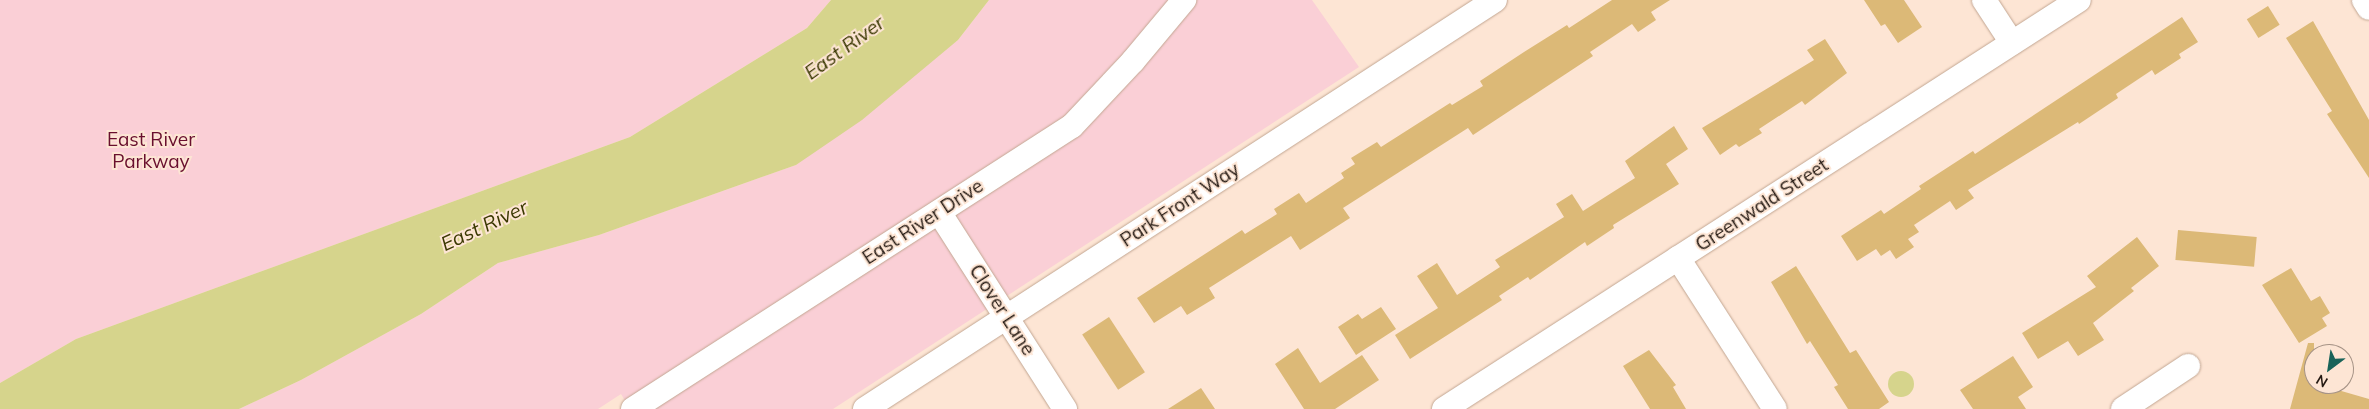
<!DOCTYPE html>
<style>
body{margin:0}
#map{position:relative;width:2369px;height:409px;overflow:hidden;background:#fde5d4;font-family:Mulish,sans-serif}
div>[style]{position:absolute}
.green>*{inset:0;background:#facfd6}
.water>*{inset:0;background:#d6d48c}
.round{border-radius:50%}
.building>*{inset:0;background:#dcb977;transform-origin:0 0}
.roads{filter:drop-shadow(0 0 1px #c2a692) drop-shadow(0 0 1px #c2a692)}
.minor>*{height:24px;margin:-12px;padding:0 12px;transform-origin:12px;border-radius:12px;background:#fff}
span{translate:-50% -50%;white-space:nowrap;text-align:center;line-height:1.15;-webkit-text-stroke:4px #fde5d4;paint-order:stroke}
.park-label{font-size:19px;color:#690f2e}
.street-label{font-size:19px;color:#241912}
.water-label{font-size:20px;color:#3a3800;font-style:italic}
.north{position:absolute;left:2304px;top:344px;width:50px;height:50px;box-sizing:border-box;background:#fde5d4;border:1px solid #a69386;border-radius:50%;rotate:211deg;font-size:14px;font-weight:700;line-height:20px;text-align:center;color:#241912}
.north::after{content:'';display:block;margin:auto;width:18px;height:22px;background:#196359;clip-path:polygon(50% 0,100% 100%,50% 72%,0 100%)}
</style>
<div id="map">
<div class="green">
<i style="clip-path:polygon(0 0,831px 0,807px 28px,630px 137px,76px 339px,0 383px)"></i>
<i style="clip-path:polygon(989px 0,1312px 0,1359px 67px,833px 409px,630px 409px,621px 394px,598px 409px,239px 409px,301px 380px,421px 314px,498px 263px,599px 235px,796px 165px,958px 40px)"></i>
</div>
<div class="water">
<i style="clip-path:polygon(831px 0,989px 0,958px 40px,862px 120px,796px 165px,599px 235px,498px 263px,421px 314px,301px 380px,239px 409px,0 409px,0 383px,76px 339px,630px 137px,807px 28px)"></i>
<i class="round" style="left:1888px;top:371px;width:26px;height:26px"></i>
</div>
<div class="building">
<i style="clip-path:polygon(1612px 0,1670px 0,1651px 12px,1656px 20px,1638px 32px,1632px 24px,1590px 52px,1593px 56px,1473px 135px,1468px 128px,1343px 208px,1350px 218px,1300px 250px,1291px 236px,1209px 288px,1215px 298px,1187px 315px,1181px 306px,1154px 323px,1137px 298px,1242px 230px,1245px 234px,1277px 214px,1274px 209px,1299px 193px,1306px 203px,1344px 178px,1341px 173px,1355px 164px,1351px 158px,1377px 142px,1381px 147px,1450px 103px,1452px 105px,1483px 86px,1480px 81px,1524px 52px,1567px 25px,1569px 28px)"></i>
<i style="clip-path:polygon(1864px 0,1904px 0,1922px 27px,1898px 43px,1885px 24px,1881px 26px)"></i>
<i style="left:2268px;top:6px;width:22px;height:25px;rotate:58deg"></i>
<i style="clip-path:polygon(2182px 17px,2198px 42px,2179px 54px,2181px 58px,2155px 75px,2152px 70px,2116px 94px,2118px 98px,2079px 124px,2078px 122px,1968px 190px,1974px 198px,1956px 210px,1950px 201px,1914px 225px,1919px 232px,1908px 239px,1914px 247px,1896px 259px,1890px 250px,1881px 256px,1876px 249px,1857px 261px,1841px 236px,1881px 210px,1884px 214px,1921px 189px,1919px 186px,1973px 151px,1975px 154px)"></i>
<i style="clip-path:polygon(2313px 21px,2369px 120px,2369px 178px,2327px 114px,2332px 111px,2286px 38px)"></i>
<i style="clip-path:polygon(1825px 39px,1847px 73px,1805px 105px,1802px 101px,1759px 129px,1762px 133px,1739px 147px,1736px 144px,1720px 155px,1702px 128px,1814px 60px,1807px 50px)"></i>
<i style="clip-path:polygon(1674px 126px,1688px 149px,1666px 164px,1679px 184px,1613px 225px,1614px 228px,1587px 246px,1585px 242px,1530px 280px,1528px 277px,1499px 296px,1502px 300px,1410px 359px,1395px 335px,1438px 308px,1417px 276px,1437px 263px,1457px 295px,1500px 267px,1495px 260px,1564px 217px,1556px 204px,1572px 194px,1583px 211px,1635px 178px,1625px 161px)"></i>
<i style="left:2178px;top:230px;width:79px;height:30px;rotate:5deg"></i>
<i style="clip-path:polygon(2137px 237px,2159px 266px,2131px 288px,2134px 291px,2093px 323px,2104px 340px,2078px 356px,2068px 341px,2038px 359px,2022px 333px,2096px 287px,2087px 276px)"></i>
<i style="clip-path:polygon(1796px 266px,1850px 353px,1856px 350px,1889px 402px,1879px 409px,1848px 409px,1834px 387px,1838px 385px,1810px 341px,1807px 344px,1771px 282px)"></i>
<i style="clip-path:polygon(2291px 268px,2311px 301px,2320px 296px,2330px 313px,2322px 318px,2327px 326px,2299px 343px,2262px 285px)"></i>
<i style="clip-path:polygon(1381px 307px,1396px 329px,1356px 355px,1338px 327px,1358px 314px,1362px 319px)"></i>
<i style="left:1109px;top:317px;width:66px;height:32px;rotate:57deg"></i>
<i style="clip-path:polygon(2308px 343px,2314px 343px,2314px 384px,2333px 384px,2331px 388px,2369px 399px,2369px 409px,2290px 409px)"></i>
<i style="clip-path:polygon(1298px 348px,1320px 383px,1362px 355px,1379px 380px,1335px 409px,1304px 409px,1275px 364px)"></i>
<i style="clip-path:polygon(1649px 350px,1676px 385px,1673px 387px,1686px 409px,1650px 409px,1623px 366px)"></i>
<i style="clip-path:polygon(2013px 356px,2033px 387px,2018px 397px,2026px 409px,1973px 409px,1960px 390px)"></i>
<i style="clip-path:polygon(1201px 388px,1215px 409px,1168px 409px)"></i>
</div>
<div class="roads">
<div class="minor">
<i style="left:1984px;top:0;width:51px;rotate:56.9deg"></i>
<i style="left:2364px;top:0;width:9px;rotate:58deg"></i>
<i style="left:939px;top:212px;width:234px;rotate:57.4deg"></i>
<i style="left:1678px;top:258px;width:179px;rotate:57.3deg"></i>
<i style="left:633px;top:409px;width:522px;rotate:-32.81deg"></i>
<i style="left:1072px;top:126px;width:89px;rotate:-46.8deg"></i>
<i style="left:1133px;top:61px;width:80px;rotate:-50.1deg"></i>
<i style="left:865px;top:409px;width:751px;rotate:-32.99deg"></i>
<i style="left:1444px;top:409px;width:755px;rotate:-32.79deg"></i>
<i style="left:2123px;top:409px;width:78px;rotate:-33.5deg"></i>
</div>
</div>
<div class="park-label">
<span style="left:151px;top:151px">East River<br>Parkway</span>
</div>
<div class="street-label">
<span style="left:1180px;top:205px;rotate:-33deg">Park Front Way</span>
<span style="left:1762px;top:205px;rotate:-33deg">Greenwald Street</span>
<span style="left:923px;top:222px;rotate:-33deg">East River Drive</span>
<span style="left:1002px;top:310px;rotate:57deg">Clover Lane</span>
</div>
<div class="water-label">
<span style="left:844px;top:47px;rotate:-36deg">East River</span>
<span style="left:484px;top:225px;rotate:-25deg">East River</span>
</div>
<div class="north">N</div>
</div>
